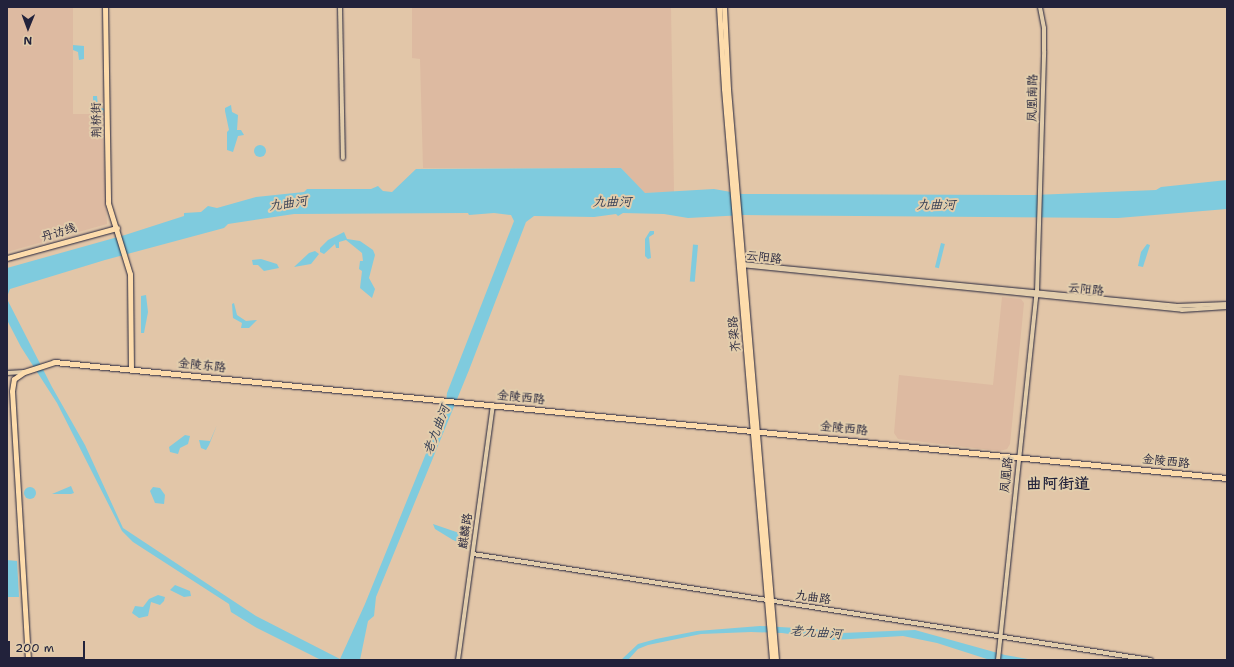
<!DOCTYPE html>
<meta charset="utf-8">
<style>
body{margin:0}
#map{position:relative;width:1234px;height:667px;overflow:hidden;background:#e2c6a8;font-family:"Shantell Sans","LXGW WenKai TC",sans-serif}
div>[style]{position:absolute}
.built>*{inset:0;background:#ddbaa1}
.water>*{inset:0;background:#7fcbde;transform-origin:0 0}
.round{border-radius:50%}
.roads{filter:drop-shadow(0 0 1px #22223b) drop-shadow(0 0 1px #22223b)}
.minor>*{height:4px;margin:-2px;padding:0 2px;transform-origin:2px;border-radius:2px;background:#e2cdac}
.major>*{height:5px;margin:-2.5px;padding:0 2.5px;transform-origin:2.5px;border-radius:2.5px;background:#fddcac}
span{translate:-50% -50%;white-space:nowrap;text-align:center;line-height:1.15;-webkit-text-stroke:4px #e2cdac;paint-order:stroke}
.street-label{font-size:12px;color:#22223b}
.water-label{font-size:13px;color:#303b53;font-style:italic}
.district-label{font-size:16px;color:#22223b;font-weight:700}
.frame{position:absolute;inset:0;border:8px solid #22223b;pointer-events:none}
.north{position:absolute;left:8px;top:8px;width:40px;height:40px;-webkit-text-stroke:3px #e2cdac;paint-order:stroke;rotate:181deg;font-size:11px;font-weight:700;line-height:16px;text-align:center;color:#22223b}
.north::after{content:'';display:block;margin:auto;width:14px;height:18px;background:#22223b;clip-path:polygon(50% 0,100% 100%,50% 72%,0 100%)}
.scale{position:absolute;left:8px;top:641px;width:77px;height:18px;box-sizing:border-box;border:2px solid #22223b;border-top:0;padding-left:5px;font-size:12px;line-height:14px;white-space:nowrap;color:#22223b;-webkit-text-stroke:3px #e2cdac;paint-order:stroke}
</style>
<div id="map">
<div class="built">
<i style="clip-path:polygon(7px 7px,73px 7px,73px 114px,102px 114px,107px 224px,7px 252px)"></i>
<i style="clip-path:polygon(412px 7px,671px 7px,674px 192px,644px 193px,621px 168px,423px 168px,420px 59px,412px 58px)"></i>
<i style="clip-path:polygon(1002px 297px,1021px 299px,1024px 303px,1010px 444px,1007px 449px,1000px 451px,898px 439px,894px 433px,899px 375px,993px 385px)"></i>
</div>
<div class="water">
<i style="clip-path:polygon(73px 45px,84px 46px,84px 59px,79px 60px,78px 52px,73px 50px)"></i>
<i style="clip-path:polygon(93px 96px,97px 96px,98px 106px,104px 109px,103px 113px,93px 112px)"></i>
<i style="clip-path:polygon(231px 105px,232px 112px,238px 115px,237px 130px,241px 130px,244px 135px,238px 136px,233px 152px,227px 150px,227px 132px,229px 130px,225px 111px,225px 108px)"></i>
<i class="round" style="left:254px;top:145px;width:12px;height:12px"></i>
<i style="clip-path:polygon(621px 168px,645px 193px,714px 189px,742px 194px,1034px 195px,1156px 190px,1161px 187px,1227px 180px,1227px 209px,1118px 218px,744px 215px,688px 218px,664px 214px,623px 213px,618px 216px,616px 214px,594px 217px,534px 216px,526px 222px,469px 370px,376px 597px,374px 616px,368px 621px,360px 660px,321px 660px,257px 628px,231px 612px,229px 604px,133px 542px,122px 531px,57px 403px,21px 347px,7px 320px,7px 299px,52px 387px,85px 445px,123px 528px,256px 616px,340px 659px,365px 604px,446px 404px,447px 393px,514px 221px,511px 215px,494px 213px,469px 215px,468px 213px,294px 214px,228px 224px,224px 228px,105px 260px,10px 289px,7px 297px,7px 268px,125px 235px,184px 216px,184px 213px,201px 212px,208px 206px,217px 208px,256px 197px,304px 192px,307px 189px,371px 189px,378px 186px,383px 191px,392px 192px,416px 169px)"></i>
<i style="clip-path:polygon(650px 231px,654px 231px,654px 234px,649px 237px,651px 258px,648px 259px,645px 256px,645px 239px)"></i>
<i style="clip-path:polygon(344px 232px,347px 239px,360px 241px,373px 250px,375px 255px,369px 278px,375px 289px,372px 298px,360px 288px,362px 271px,359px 269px,360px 261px,363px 261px,362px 253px,346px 240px,339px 242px,339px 248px,336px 248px,335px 244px,324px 254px,320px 252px,320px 248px,328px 240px)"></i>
<i style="left:941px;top:243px;width:4px;height:25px;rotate:14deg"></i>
<i style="clip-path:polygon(1147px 244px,1150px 245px,1143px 267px,1138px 266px,1141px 252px)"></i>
<i style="left:698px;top:245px;width:37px;height:5px;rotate:95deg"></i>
<i style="clip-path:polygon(315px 251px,319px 254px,311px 264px,294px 267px,309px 253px)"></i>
<i style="clip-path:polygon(261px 259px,277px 264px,279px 268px,264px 271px,258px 265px,253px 265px,252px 260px)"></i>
<i style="clip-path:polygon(146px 295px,148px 312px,144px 333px,141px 333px,141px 296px)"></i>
<i style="clip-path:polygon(234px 303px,237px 315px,246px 321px,257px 320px,249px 328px,241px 328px,242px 323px,233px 318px,232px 304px)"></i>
<i style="clip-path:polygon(217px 425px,209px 445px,206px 450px,201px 448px,199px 440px,210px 441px)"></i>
<i style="clip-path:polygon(185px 435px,190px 436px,188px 444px,180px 448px,178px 454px,170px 452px,169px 447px)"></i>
<i style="clip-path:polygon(71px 486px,74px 493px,71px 494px,52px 494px)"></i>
<i class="round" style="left:24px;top:487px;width:12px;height:12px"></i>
<i style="clip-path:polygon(153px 487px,160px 488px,165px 495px,164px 504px,155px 503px,150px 491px)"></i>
<i style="clip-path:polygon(433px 524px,468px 536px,468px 543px,465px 545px,453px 540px,435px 529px)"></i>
<i style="clip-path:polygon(7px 560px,17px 561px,19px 597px,7px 597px)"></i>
<i style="clip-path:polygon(175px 585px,190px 591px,191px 596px,184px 597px,170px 590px)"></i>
<i style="clip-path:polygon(158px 595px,165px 597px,164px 601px,160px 605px,151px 602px,148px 616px,139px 618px,132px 613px,135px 606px,143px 607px,149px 599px)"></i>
<i style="clip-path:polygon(760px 626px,832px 630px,842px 633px,915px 630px,1005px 655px,1034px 660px,990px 660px,937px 643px,903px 636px,833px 640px,782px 633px,751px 632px,701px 634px,648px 645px,638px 649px,628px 660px,621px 660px,638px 644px,656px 639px,697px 631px)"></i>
</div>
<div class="roads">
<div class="minor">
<i style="left:340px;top:7px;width:151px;rotate:88.9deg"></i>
<i style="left:742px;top:264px;width:436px;rotate:5.5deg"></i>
<i style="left:1176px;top:306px;width:51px;rotate:-2.2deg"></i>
<i style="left:741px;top:265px;width:443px;rotate:5.8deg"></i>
<i style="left:1182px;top:310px;width:45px;rotate:-3.8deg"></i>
<i style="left:7px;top:373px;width:17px;rotate:-3deg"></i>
<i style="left:473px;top:554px;width:686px;rotate:8.89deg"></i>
<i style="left:458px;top:660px;width:257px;rotate:-82.2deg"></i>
<i style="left:998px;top:660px;width:370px;rotate:-84deg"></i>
<i style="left:1037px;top:292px;width:241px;rotate:-88.3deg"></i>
<i style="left:1044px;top:51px;width:23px;rotate:-90deg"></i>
<i style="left:1044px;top:28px;width:21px;rotate:-101deg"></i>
</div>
<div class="major">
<i style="left:105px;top:7px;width:196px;rotate:89.1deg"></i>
<i style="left:108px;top:203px;width:74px;rotate:72.8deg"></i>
<i style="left:130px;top:274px;width:95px;rotate:89.4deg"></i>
<i style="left:719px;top:7px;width:82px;rotate:86.5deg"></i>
<i style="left:724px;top:89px;width:573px;rotate:85.19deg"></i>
<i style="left:724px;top:7px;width:82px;rotate:87.2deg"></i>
<i style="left:728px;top:89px;width:573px;rotate:85.19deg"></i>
<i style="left:7px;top:258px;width:114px;rotate:-15.3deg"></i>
<i style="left:28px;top:660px;width:269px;rotate:-93.4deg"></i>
<i style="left:12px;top:391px;width:12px;rotate:-81deg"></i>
<i style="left:14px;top:379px;width:12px;rotate:-35deg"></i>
<i style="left:24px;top:372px;width:32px;rotate:-18deg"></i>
<i style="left:54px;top:362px;width:1179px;rotate:5.65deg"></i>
</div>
</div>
<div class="street-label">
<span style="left:1033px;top:98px;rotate:-89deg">凤凰南路</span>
<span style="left:97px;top:120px;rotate:-91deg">荆桥街</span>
<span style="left:59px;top:233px;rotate:-16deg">丹访线</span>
<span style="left:764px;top:258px;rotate:7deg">云阳路</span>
<span style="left:1086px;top:290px;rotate:6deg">云阳路</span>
<span style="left:735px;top:334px;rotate:-95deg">齐梁路</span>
<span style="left:202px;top:366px;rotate:6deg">金陵东路</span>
<span style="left:521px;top:398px;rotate:6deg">金陵西路</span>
<span style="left:844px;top:429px;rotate:6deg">金陵西路</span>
<span style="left:1166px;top:462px;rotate:6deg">金陵西路</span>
<span style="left:1007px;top:475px;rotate:-84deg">凤凰路</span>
<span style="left:466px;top:531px;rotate:-82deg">麒麟路</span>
<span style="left:813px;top:598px;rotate:8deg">九曲路</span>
</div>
<div class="water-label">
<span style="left:612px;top:202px">九曲河</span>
<span style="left:288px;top:204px;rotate:-8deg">九曲河</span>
<span style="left:936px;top:205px">九曲河</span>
<span style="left:437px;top:430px;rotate:-69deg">老九曲河</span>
<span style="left:816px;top:633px;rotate:4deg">老九曲河</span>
</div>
<div class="district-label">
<span style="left:1058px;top:484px">曲阿街道</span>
</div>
<div class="frame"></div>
<div class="north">N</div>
<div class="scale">200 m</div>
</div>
